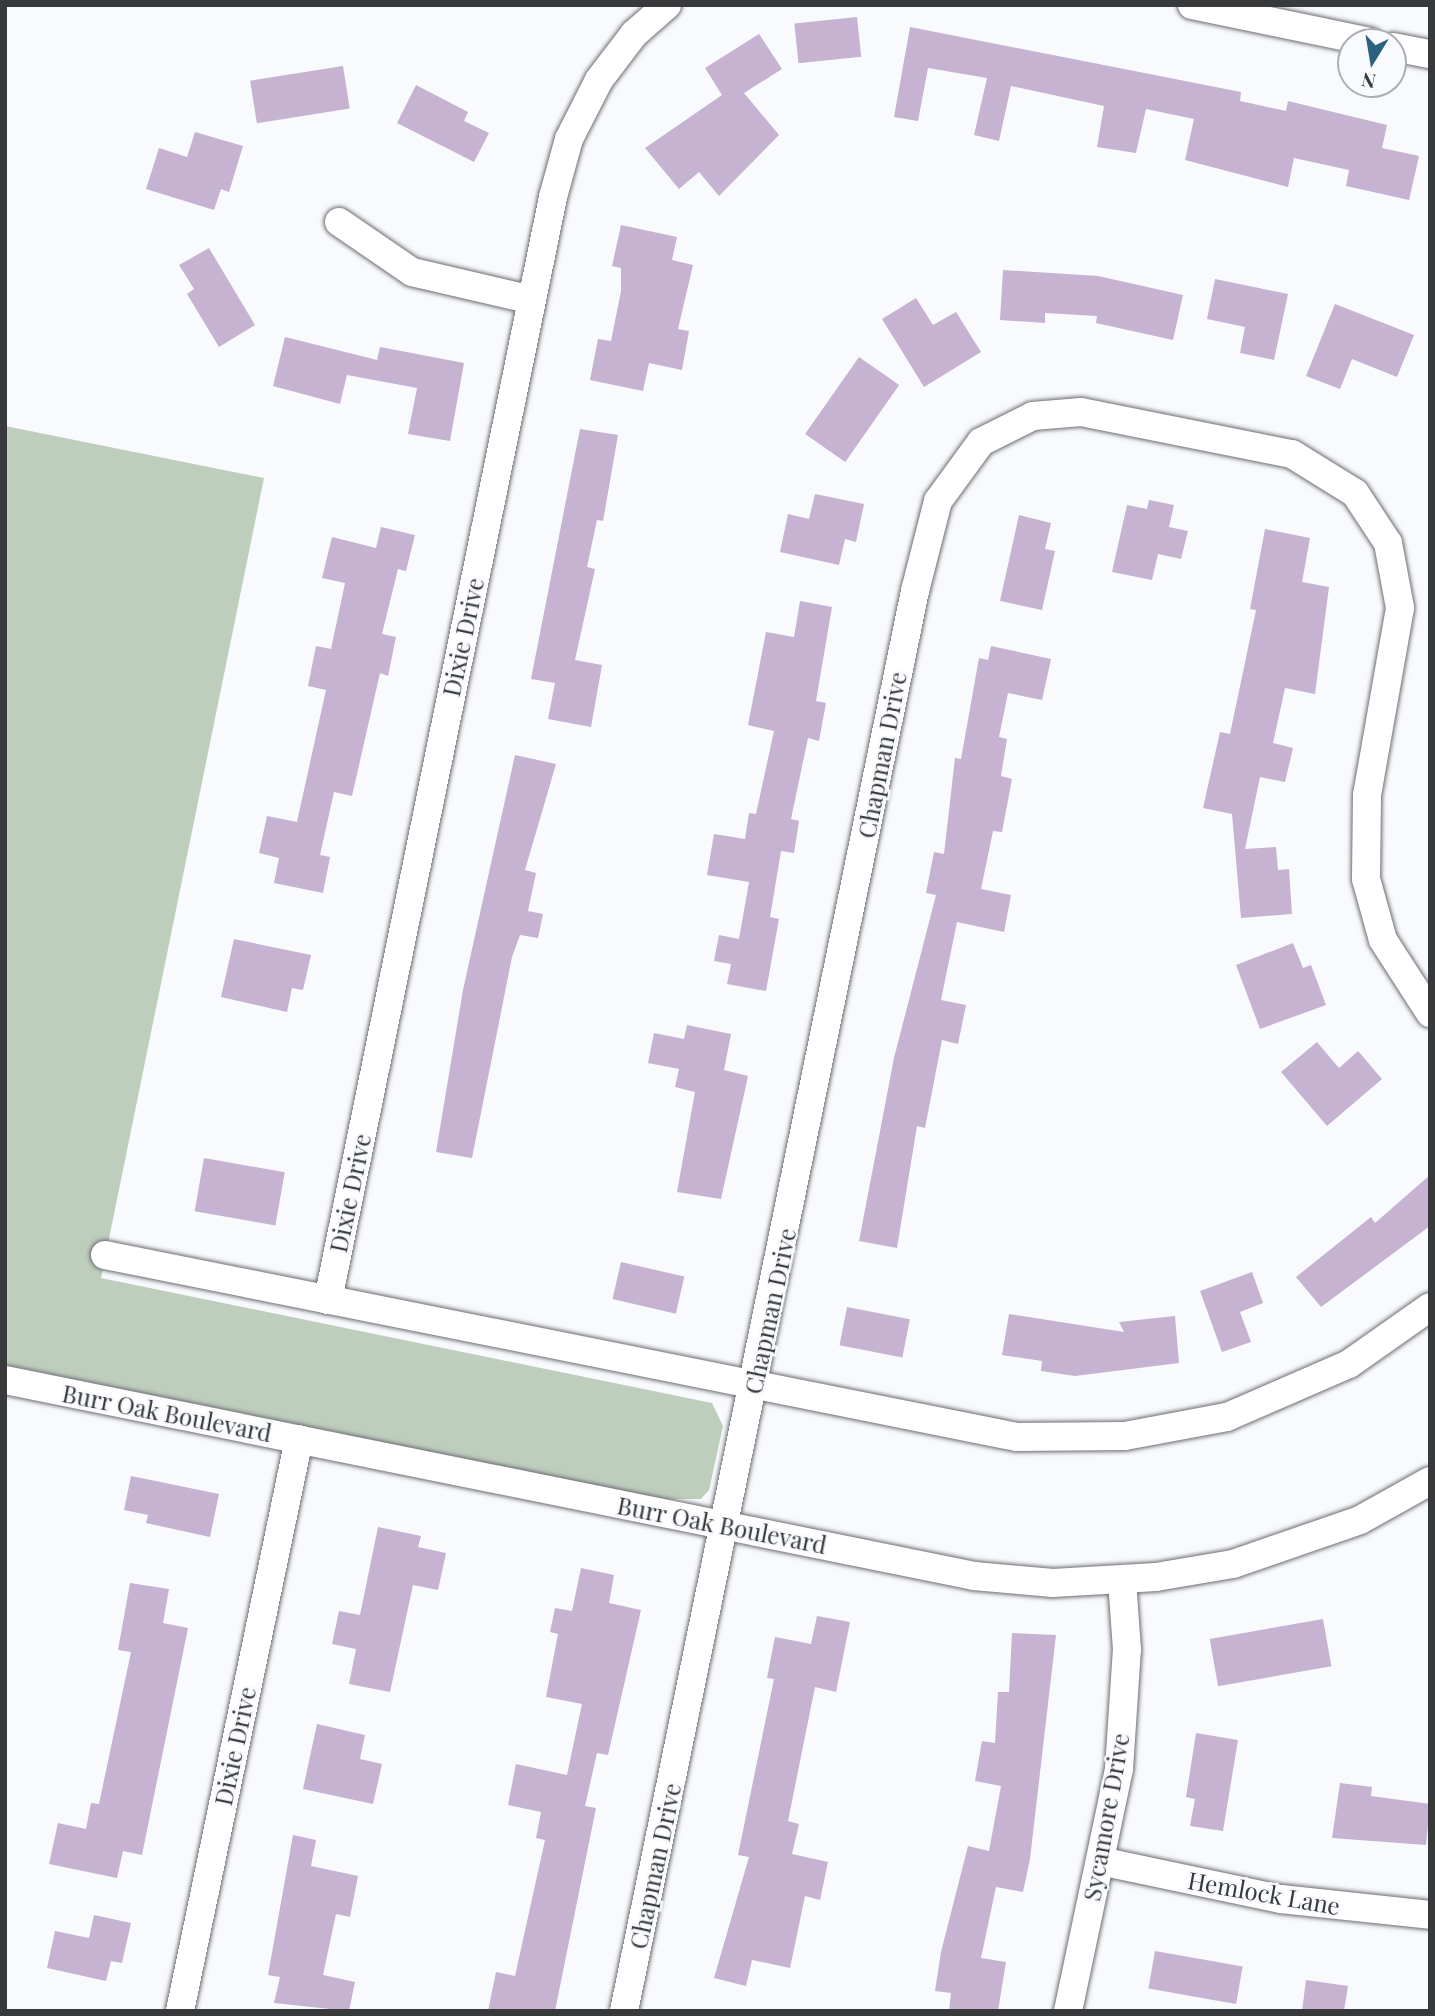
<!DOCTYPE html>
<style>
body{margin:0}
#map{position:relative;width:1435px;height:2016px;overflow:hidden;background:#f8fafd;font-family:"Playfair Display",serif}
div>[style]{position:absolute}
.green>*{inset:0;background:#becebd}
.building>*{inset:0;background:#c5b3d1;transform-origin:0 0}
.roads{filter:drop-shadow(0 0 2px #6d6e71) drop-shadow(0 0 2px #6d6e71)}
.street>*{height:28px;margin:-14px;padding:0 14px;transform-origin:14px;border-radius:14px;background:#fff}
span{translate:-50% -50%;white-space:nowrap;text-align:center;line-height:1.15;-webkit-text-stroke:5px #f8fafd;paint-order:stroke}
.street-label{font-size:24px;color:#38393a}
.frame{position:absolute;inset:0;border:7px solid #38393a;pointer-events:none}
.north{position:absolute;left:1337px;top:28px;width:70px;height:70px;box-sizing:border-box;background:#f8fafd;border:2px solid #abadaf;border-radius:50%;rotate:191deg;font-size:19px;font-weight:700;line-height:28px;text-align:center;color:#38393a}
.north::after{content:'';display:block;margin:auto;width:24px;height:32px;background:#2c627d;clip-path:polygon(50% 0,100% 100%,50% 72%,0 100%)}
</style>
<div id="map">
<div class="green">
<i style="clip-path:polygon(5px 426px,264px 478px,101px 1278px,712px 1403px,723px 1426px,709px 1490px,701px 1499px,664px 1499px,5px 1365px)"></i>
</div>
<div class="building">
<i style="left:857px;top:17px;width:40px;height:63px;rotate:84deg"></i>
<i style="clip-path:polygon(910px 27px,1241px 92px,1240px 101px,1286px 111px,1288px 101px,1387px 125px,1382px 148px,1419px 156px,1409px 200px,1346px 186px,1349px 170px,1294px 158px,1288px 187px,1185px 160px,1194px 119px,1146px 109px,1136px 153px,1097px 147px,1104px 106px,1011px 86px,999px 141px,974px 135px,987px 78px,928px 68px,918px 121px,894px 117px)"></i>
<i style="clip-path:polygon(759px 34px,782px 69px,744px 93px,779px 135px,719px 196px,699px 172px,679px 189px,645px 148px,722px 95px,705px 68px)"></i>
<i style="left:343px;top:66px;width:43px;height:94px;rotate:81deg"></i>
<i style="clip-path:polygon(416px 85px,468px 112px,464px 121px,489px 133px,474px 162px,397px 123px)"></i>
<i style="clip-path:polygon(195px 132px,243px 146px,229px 192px,221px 189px,214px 210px,146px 189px,159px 148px,187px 157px)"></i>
<i style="clip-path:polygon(621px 225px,677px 237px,672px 260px,693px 265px,678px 329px,689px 331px,682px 370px,649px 363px,643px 391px,590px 380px,598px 339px,611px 341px,621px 291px,621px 268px,612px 266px)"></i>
<i style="clip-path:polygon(209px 248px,255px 325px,219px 347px,187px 294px,194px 289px,179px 265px)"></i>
<i style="clip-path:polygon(1003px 270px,1098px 276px,1183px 295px,1173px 340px,1096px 323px,1097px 316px,1045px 313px,1045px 323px,1000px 320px)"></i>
<i style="clip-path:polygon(1215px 279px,1288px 294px,1274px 360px,1240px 353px,1245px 327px,1207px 319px)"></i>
<i style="clip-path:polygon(916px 298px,933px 325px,956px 312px,981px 352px,924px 387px,882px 319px)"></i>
<i style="clip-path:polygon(1335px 304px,1414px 335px,1397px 377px,1352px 359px,1340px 389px,1306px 376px)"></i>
<i style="clip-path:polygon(285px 337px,377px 360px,380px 347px,464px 363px,450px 441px,408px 434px,417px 388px,347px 375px,340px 404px,273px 386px)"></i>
<i style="left:859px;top:357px;width:49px;height:94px;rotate:35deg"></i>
<i style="clip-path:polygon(580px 429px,618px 435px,603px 521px,597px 520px,587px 567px,595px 569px,575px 660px,602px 665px,591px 727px,548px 719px,555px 683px,531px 679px)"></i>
<i style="clip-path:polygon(815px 494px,864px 504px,856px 542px,845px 539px,839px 565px,780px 552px,788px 514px,809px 519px)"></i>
<i style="clip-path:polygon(1149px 500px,1174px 505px,1169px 527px,1188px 531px,1181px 559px,1158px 554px,1152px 580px,1112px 572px,1127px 505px,1147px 509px)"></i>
<i style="clip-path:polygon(1019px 515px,1051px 523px,1045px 549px,1055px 551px,1042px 610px,1000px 601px)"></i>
<i style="clip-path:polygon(381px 527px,415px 535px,406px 571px,398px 569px,382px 634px,396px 637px,388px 676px,380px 673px,352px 796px,334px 792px,320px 855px,330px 857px,323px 893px,274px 883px,279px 858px,259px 853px,267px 816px,297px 822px,326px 690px,308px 686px,316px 646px,331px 649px,345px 583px,322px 578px,332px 537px,376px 548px)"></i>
<i style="clip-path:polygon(1265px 529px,1310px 538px,1302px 582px,1329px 587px,1315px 694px,1285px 688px,1273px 743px,1293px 748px,1285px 782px,1260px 777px,1245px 849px,1276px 847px,1278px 870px,1289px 869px,1292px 914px,1241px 918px,1232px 814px,1203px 808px,1220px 732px,1230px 734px,1256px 610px,1250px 609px)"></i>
<i style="clip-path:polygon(800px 601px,832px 607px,816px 701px,826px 703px,819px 741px,808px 738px,791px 819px,799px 821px,794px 853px,781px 851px,770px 917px,779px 919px,766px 991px,727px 984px,731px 964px,714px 961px,719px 935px,739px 939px,749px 882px,707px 875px,714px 834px,745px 839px,749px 813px,756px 814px,774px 731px,748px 725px,766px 632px,794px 637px)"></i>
<i style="clip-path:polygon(991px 646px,1051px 659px,1042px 700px,1008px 693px,999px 737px,1007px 739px,1001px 776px,1012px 779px,1002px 832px,993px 831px,981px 889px,1011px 895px,1004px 932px,957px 922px,941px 1000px,966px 1005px,958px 1044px,942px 1040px,925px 1128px,917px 1126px,897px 1248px,859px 1241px,894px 1058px,936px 895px,926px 893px,934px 852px,944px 854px,955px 758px,961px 759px,979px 658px,988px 660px)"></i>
<i style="clip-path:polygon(515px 755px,556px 764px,525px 870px,536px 873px,528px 911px,543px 914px,538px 938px,520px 935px,512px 957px,472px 1158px,436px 1152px,463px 990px)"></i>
<i style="clip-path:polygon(234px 939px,311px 955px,303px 990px,292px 988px,287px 1012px,221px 997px)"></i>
<i style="clip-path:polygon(1293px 943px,1303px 968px,1311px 965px,1326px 1005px,1260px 1029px,1236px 965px)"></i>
<i style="clip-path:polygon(687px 1025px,731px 1034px,724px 1070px,748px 1076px,721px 1199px,677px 1192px,695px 1092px,675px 1087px,679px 1069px,648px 1063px,654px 1033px,684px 1039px)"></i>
<i style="clip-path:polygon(1317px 1042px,1339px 1068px,1358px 1051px,1382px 1079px,1327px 1126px,1281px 1072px)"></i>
<i style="left:204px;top:1158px;width:82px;height:54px;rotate:10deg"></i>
<i style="clip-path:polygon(1430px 1175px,1430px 1226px,1321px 1307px,1296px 1277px,1371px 1217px,1375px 1223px)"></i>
<i style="left:621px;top:1262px;width:65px;height:38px;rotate:13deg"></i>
<i style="clip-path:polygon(1252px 1272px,1263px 1303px,1240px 1312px,1251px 1342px,1222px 1352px,1200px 1291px)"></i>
<i style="left:847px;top:1307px;width:64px;height:39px;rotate:11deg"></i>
<i style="clip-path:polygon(1009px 1314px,1124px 1332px,1119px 1322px,1175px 1316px,1179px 1363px,1075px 1376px,1041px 1371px,1042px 1361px,1002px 1355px)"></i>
<i style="clip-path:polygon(131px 1476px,219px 1494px,210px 1537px,146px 1523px,148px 1515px,124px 1510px)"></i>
<i style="clip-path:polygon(378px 1527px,421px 1536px,418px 1547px,446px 1553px,438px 1590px,413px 1585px,390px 1692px,349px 1684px,356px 1649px,332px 1644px,339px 1611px,360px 1615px)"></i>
<i style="clip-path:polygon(581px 1568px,614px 1575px,609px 1603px,641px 1610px,608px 1755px,597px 1753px,585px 1806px,596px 1808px,555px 2011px,488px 2011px,496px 1972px,515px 1976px,545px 1840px,536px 1838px,541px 1812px,508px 1805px,516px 1764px,567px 1775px,582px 1704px,546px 1697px,558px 1634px,550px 1632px,555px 1608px,572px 1611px)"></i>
<i style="clip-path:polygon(130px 1583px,169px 1589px,163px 1623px,188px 1628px,142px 1855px,123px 1851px,117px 1878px,49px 1864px,58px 1823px,86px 1829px,91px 1803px,99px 1804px,131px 1652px,118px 1650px)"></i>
<i style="clip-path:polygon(817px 1616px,850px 1622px,836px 1692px,815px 1687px,788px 1821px,799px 1824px,792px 1854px,828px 1862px,820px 1900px,805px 1896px,790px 1968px,752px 1960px,746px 1986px,714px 1978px,749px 1857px,738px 1855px,774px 1679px,767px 1678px,775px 1637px,811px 1644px)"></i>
<i style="left:1323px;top:1619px;width:48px;height:115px;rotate:80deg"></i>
<i style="clip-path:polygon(1012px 1633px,1056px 1635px,1030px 1859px,1023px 1892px,996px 1887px,981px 1958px,1006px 1962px,998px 2011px,949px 2011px,951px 1993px,935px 1991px,941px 1952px,968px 1846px,989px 1851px,1001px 1786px,975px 1781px,982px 1741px,995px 1743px,998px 1692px,1009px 1692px)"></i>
<i style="clip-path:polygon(317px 1724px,365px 1735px,360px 1759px,382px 1764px,373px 1804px,303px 1789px)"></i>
<i style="clip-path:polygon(1196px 1733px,1238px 1740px,1223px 1831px,1190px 1826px,1195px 1799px,1186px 1797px)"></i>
<i style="clip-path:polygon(1340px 1783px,1372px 1787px,1371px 1796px,1430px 1804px,1426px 1845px,1332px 1838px)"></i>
<i style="clip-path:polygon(293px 1835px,316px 1840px,311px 1866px,358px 1876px,350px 1917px,336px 1914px,323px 1975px,355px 1982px,349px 2011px,274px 2003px,280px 1977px,268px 1975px)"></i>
<i style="clip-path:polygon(94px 1915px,131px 1923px,122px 1963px,111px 1961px,106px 1981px,47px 1968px,55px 1931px,89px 1938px)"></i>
<i style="left:1155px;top:1951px;width:89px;height:38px;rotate:10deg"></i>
<i style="clip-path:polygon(1306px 1980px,1348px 1986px,1344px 2011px,1302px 2011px)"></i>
</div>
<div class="roads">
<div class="street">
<i style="left:1192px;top:5px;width:182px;rotate:11.7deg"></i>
<i style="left:1393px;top:47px;width:38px;rotate:11deg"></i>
<i style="left:339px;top:222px;width:88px;rotate:34.4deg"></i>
<i style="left:412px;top:272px;width:123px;rotate:13.1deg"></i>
<i style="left:105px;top:1255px;width:930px;rotate:11.29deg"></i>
<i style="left:1017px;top:1437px;width:108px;rotate:-0.5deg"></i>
<i style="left:1125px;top:1436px;width:104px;rotate:-10.6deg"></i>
<i style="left:1227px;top:1417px;width:133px;rotate:-23.5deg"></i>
<i style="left:1349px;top:1364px;width:99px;rotate:-35.1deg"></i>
<i style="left:328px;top:1300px;width:1126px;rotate:-78.47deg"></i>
<i style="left:553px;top:197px;width:60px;rotate:-74.6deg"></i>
<i style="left:569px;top:139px;width:66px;rotate:-63deg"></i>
<i style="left:599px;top:80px;width:58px;rotate:-52.7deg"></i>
<i style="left:634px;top:34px;width:44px;rotate:-41.3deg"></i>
<i style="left:5px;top:1380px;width:989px;rotate:11.43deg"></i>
<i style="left:974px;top:1576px;width:79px;rotate:5.1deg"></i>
<i style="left:1053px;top:1583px;width:103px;rotate:-3.3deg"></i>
<i style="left:1156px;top:1577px;width:78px;rotate:-9.6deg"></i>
<i style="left:1233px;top:1564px;width:134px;rotate:-19.1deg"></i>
<i style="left:1360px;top:1520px;width:80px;rotate:-29.1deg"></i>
<i style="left:1100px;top:1861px;width:185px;rotate:11.9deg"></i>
<i style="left:1281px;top:1899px;width:150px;rotate:6.1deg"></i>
<i style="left:180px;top:2011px;width:584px;rotate:-78.25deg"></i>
<i style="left:624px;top:2011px;width:1450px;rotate:-78.42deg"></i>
<i style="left:915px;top:591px;width:93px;rotate:-75.7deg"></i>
<i style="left:938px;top:501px;width:73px;rotate:-53.9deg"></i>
<i style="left:981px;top:442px;width:58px;rotate:-26.6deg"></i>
<i style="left:1033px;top:416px;width:48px;rotate:-4.8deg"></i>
<i style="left:1081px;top:412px;width:215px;rotate:11.3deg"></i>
<i style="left:1292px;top:454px;width:74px;rotate:31.8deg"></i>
<i style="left:1355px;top:493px;width:60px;rotate:56.6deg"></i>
<i style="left:1388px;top:543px;width:66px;rotate:79.5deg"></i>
<i style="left:1400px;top:608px;width:190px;rotate:100deg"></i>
<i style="left:1367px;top:795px;width:84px;rotate:90.7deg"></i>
<i style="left:1366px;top:879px;width:63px;rotate:74.4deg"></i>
<i style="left:1383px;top:940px;width:87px;rotate:57.2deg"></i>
<i style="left:1068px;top:2011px;width:247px;rotate:-78.1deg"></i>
<i style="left:1119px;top:1769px;width:119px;rotate:-86.2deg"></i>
<i style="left:1127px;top:1650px;width:70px;rotate:-94.1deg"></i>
</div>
</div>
<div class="street-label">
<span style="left:463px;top:637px;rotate:-78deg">Dixie Drive</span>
<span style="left:882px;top:755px;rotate:-79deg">Chapman Drive</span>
<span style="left:350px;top:1193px;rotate:-78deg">Dixie Drive</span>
<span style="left:770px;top:1311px;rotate:-78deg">Chapman Drive</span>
<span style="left:167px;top:1413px;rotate:11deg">Burr Oak Boulevard</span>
<span style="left:722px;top:1525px;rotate:11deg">Burr Oak Boulevard</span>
<span style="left:235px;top:1746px;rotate:-78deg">Dixie Drive</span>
<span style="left:1106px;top:1817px;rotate:-80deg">Sycamore Drive</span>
<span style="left:655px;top:1866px;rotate:-78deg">Chapman Drive</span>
<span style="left:1264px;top:1893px;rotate:10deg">Hemlock Lane</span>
</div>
<div class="frame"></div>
<div class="north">N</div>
</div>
